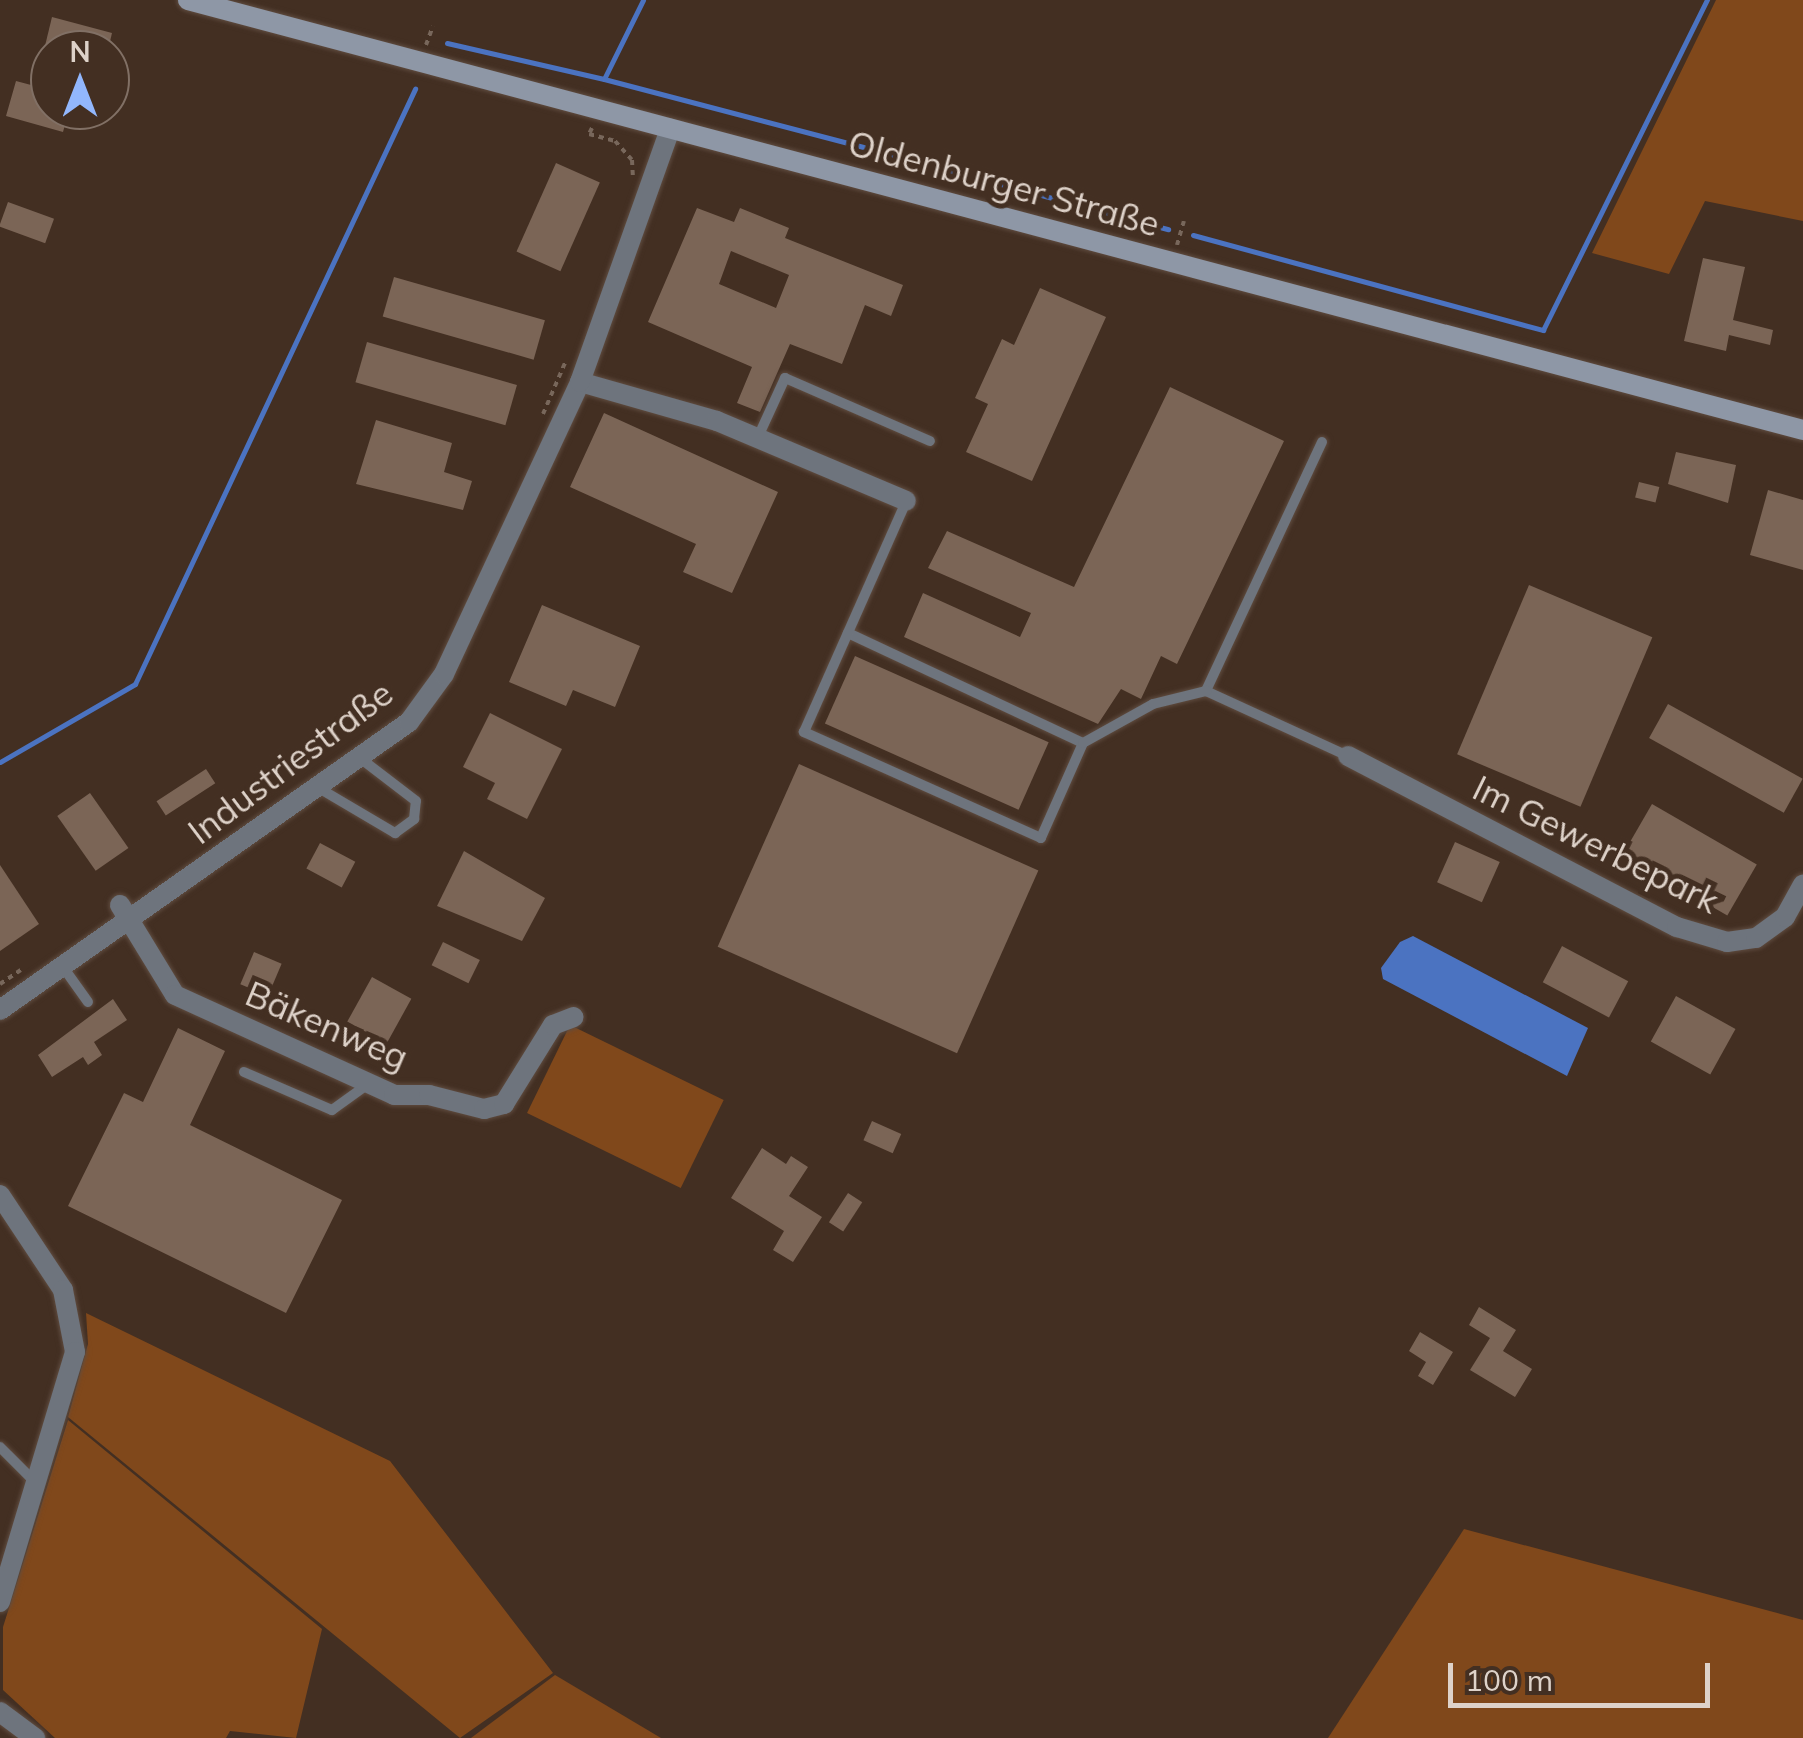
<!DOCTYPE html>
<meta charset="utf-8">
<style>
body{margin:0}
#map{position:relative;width:1803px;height:1738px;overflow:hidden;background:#432f22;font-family:Mulish,sans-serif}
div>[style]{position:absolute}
.green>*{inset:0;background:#80481b;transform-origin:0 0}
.water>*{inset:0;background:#4b73c1}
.stream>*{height:5px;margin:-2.5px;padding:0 2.5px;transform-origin:2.5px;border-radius:2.5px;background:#4b73c1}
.building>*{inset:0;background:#7b6556;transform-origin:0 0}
.path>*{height:4px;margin-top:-2px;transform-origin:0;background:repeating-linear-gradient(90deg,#78675b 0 5px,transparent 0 10px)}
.roads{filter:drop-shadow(0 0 2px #5f4c40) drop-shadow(0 0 2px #5f4c40)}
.service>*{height:10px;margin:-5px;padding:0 5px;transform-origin:5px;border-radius:5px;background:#6e747d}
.minor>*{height:20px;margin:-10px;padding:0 10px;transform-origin:10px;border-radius:10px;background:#6e747d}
.secondary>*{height:20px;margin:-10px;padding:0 10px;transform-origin:10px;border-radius:10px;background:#8e97a6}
span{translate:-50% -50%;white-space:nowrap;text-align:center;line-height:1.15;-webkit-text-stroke:10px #432f22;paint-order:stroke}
.street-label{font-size:35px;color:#ded2c9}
.north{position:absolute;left:30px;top:30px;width:100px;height:100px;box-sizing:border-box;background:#432f22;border:2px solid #817065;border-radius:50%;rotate:0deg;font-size:28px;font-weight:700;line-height:40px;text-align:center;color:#ded2c9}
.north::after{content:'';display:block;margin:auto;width:35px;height:45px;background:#92b7fd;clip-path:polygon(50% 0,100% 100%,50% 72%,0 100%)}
.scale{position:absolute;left:1448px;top:1663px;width:262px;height:45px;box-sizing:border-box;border:5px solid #ded2c9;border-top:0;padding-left:12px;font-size:30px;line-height:35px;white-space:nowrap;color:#ded2c9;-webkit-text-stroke:8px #432f22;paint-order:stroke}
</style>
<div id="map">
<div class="green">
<i style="clip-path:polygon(1716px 0,1803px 0,1803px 221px,1705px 201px,1669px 274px,1592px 253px)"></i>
<i style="left:570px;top:1025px;width:171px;height:98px;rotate:26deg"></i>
<i style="clip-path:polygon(86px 1313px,390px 1461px,553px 1673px,460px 1738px,68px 1417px,88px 1344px)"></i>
<i style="clip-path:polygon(68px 1420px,322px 1629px,296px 1738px,230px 1731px,226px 1738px,55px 1738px,3px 1690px,3px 1627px)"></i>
<i style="clip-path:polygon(1464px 1529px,1803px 1620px,1803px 1738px,1328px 1738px)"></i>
<i style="clip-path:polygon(555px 1675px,661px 1738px,471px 1738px)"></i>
</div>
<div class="water">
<i style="clip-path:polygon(1413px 936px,1588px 1028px,1567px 1076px,1383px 979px,1381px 968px,1400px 942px)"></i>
</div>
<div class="stream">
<i style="left:447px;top:43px;width:161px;rotate:12.9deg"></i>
<i style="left:604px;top:79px;width:88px;rotate:-63.7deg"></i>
<i style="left:604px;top:79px;width:272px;rotate:14.7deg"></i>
<i style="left:893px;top:155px;width:285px;rotate:15.1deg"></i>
<i style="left:1193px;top:235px;width:363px;rotate:15.2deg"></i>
<i style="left:1543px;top:330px;width:369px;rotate:-63.6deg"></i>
<i style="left:0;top:762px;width:156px;rotate:-30deg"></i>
<i style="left:135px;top:684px;width:658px;rotate:-64.8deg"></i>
</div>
<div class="building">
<i style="clip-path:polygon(52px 17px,112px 33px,108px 50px,44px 50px)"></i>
<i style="clip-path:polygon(16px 81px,50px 90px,50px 110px,69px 110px,63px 132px,6px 116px)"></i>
<i style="left:556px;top:163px;width:48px;height:97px;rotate:24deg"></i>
<i style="left:8px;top:202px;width:49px;height:26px;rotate:20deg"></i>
<i style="clip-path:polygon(evenodd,697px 208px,734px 222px,740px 208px,789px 228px,785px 238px,903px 285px,891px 316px,865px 305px,842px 364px,790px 344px,760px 412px,737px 403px,752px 367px,648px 322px,697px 208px,731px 251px,789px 275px,776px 308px,719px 284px,731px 251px)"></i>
<i style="clip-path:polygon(1703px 258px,1745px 267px,1733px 320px,1773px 330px,1770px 345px,1729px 335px,1726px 351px,1684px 341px)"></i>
<i style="left:394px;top:277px;width:157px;height:41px;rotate:16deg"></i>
<i style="clip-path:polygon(1040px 288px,1106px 317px,1032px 481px,966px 452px,988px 404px,975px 398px,1002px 339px,1014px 345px)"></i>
<i style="left:367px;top:342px;width:156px;height:42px;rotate:16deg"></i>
<i style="clip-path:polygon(1170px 387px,1284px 441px,1177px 664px,1161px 656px,1141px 699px,1121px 689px,1098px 724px,904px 637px,923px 593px,1020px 637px,1031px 613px,928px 568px,947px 531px,1074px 587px)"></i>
<i style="clip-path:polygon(604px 413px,778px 492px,732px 593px,683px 572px,696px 544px,570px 487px)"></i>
<i style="clip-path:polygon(376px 420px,452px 443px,444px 472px,472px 481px,463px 510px,356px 484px)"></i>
<i style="clip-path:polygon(1676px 452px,1736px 465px,1728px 503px,1668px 484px)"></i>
<i style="left:1639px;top:482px;width:21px;height:16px;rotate:14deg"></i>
<i style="clip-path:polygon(1768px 490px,1803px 500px,1803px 570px,1750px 555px)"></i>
<i style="left:1529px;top:585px;width:134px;height:184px;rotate:23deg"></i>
<i style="clip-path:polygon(542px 605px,640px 646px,615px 707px,573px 690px,566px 706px,509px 682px)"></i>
<i style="left:855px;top:656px;width:212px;height:74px;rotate:24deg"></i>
<i style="left:1668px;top:704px;width:154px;height:39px;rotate:29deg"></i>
<i style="clip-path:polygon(490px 713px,562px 749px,527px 819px,487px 799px,495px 783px,463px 767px)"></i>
<i style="left:799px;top:764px;width:262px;height:200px;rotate:24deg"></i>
<i style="left:206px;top:769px;width:17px;height:59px;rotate:57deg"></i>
<i style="left:90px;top:793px;width:67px;height:40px;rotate:55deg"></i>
<i style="left:1652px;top:804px;width:121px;height:59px;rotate:30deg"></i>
<i style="left:1455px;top:842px;width:49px;height:44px;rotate:24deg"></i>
<i style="left:320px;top:843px;width:40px;height:29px;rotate:28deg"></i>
<i style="clip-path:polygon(464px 851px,545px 898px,522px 941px,437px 906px)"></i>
<i style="clip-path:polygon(0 865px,39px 924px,0 951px)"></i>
<i style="left:443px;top:942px;width:41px;height:26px;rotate:26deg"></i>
<i style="left:1562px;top:946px;width:75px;height:41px;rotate:28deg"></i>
<i style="left:254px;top:952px;width:30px;height:35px;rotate:23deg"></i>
<i style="left:372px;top:977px;width:45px;height:51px;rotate:29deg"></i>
<i style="left:1676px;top:996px;width:68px;height:52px;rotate:29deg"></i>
<i style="clip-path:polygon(113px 999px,127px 1020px,94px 1042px,102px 1055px,88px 1065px,83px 1057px,52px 1077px,38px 1055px)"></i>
<i style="clip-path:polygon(178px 1028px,225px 1051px,190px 1125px,342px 1200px,286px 1313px,68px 1206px,124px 1093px,143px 1102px)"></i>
<i style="left:872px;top:1121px;width:32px;height:21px;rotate:24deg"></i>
<i style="clip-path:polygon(762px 1148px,786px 1164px,791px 1156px,808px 1167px,789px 1196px,822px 1217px,793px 1262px,773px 1250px,784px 1231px,731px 1198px)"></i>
<i style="left:848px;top:1193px;width:17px;height:35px;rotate:33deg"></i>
<i style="clip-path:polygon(1479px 1307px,1516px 1330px,1503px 1351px,1532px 1369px,1515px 1397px,1470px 1370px,1490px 1338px,1469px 1325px)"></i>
<i style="clip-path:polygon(1420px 1332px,1453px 1352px,1433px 1385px,1418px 1376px,1426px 1362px,1409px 1351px)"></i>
</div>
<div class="path">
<i style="left:426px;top:45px;width:20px;rotate:-70deg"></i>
<i style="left:592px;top:128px;width:7px;rotate:117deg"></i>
<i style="left:589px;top:134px;width:27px;rotate:15deg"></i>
<i style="left:615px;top:141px;width:25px;rotate:48deg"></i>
<i style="left:632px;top:160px;width:17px;rotate:87deg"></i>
<i style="left:878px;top:164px;width:20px;rotate:-79deg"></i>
<i style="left:1177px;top:245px;width:25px;rotate:-74deg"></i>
<i style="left:543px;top:414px;width:56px;rotate:-66.7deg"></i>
<i style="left:0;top:984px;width:25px;rotate:-34deg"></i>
</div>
<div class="roads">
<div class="service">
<i style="left:758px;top:437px;width:65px;rotate:-65.4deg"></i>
<i style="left:785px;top:378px;width:158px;rotate:23.5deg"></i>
<i style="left:1322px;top:442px;width:275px;rotate:115deg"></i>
<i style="left:1206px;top:691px;width:156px;rotate:24.6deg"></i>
<i style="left:848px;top:633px;width:259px;rotate:25.1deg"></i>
<i style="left:1083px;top:743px;width:104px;rotate:113.9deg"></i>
<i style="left:1041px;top:838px;width:260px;rotate:-155.9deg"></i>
<i style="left:804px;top:732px;width:252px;rotate:-66.1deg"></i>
<i style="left:1083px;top:743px;width:80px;rotate:-29.1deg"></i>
<i style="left:1153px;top:704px;width:55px;rotate:-13.8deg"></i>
<i style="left:317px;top:787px;width:91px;rotate:30.5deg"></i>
<i style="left:395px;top:833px;width:24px;rotate:-36deg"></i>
<i style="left:414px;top:819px;width:18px;rotate:-84deg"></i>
<i style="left:416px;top:801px;width:69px;rotate:-142.6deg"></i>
<i style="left:63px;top:967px;width:43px;rotate:54.5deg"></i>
<i style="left:244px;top:1072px;width:96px;rotate:23.4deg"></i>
<i style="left:332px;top:1110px;width:48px;rotate:-35.7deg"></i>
<i style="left:0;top:1447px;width:51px;rotate:45deg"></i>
</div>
<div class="minor">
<i style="left:580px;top:382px;width:142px;rotate:15.9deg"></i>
<i style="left:717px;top:421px;width:205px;rotate:22.9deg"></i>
<i style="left:1348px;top:756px;width:371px;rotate:27.5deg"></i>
<i style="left:1677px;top:927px;width:52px;rotate:16.7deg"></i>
<i style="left:1727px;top:942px;width:29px;rotate:-8deg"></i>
<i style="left:1756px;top:938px;width:36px;rotate:-36deg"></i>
<i style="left:1785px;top:917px;width:37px;rotate:-61deg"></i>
<i style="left:120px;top:905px;width:105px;rotate:58.6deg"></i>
<i style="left:175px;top:995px;width:241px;rotate:24.5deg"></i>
<i style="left:394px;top:1095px;width:35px"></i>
<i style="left:429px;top:1095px;width:57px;rotate:14.3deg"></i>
<i style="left:484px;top:1109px;width:21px;rotate:-14deg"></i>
<i style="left:504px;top:1104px;width:93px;rotate:-58.2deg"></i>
<i style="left:553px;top:1025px;width:22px;rotate:-21deg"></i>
<i style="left:0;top:1010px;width:500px;rotate:-35.15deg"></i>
<i style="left:409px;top:722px;width:59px;rotate:-53.9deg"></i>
<i style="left:444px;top:674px;width:322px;rotate:-65deg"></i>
<i style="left:580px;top:382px;width:269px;rotate:-70.4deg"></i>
<i style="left:0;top:1195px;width:114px;rotate:56.4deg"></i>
<i style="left:63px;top:1290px;width:63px;rotate:79deg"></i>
<i style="left:75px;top:1352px;width:261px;rotate:106.7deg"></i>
<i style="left:0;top:1712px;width:44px;rotate:36.6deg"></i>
</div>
<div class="secondary">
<i style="left:188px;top:0;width:1671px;rotate:14.91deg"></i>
</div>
</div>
<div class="street-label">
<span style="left:1004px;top:183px;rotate:15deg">Oldenburger Straße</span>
<span style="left:290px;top:762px;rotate:-37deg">Industriestraße</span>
<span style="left:1596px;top:844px;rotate:26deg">Im Gewerbepark</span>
<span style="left:327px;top:1025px;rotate:23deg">Bäkenweg</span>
</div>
<div class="north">N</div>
<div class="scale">100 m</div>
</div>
